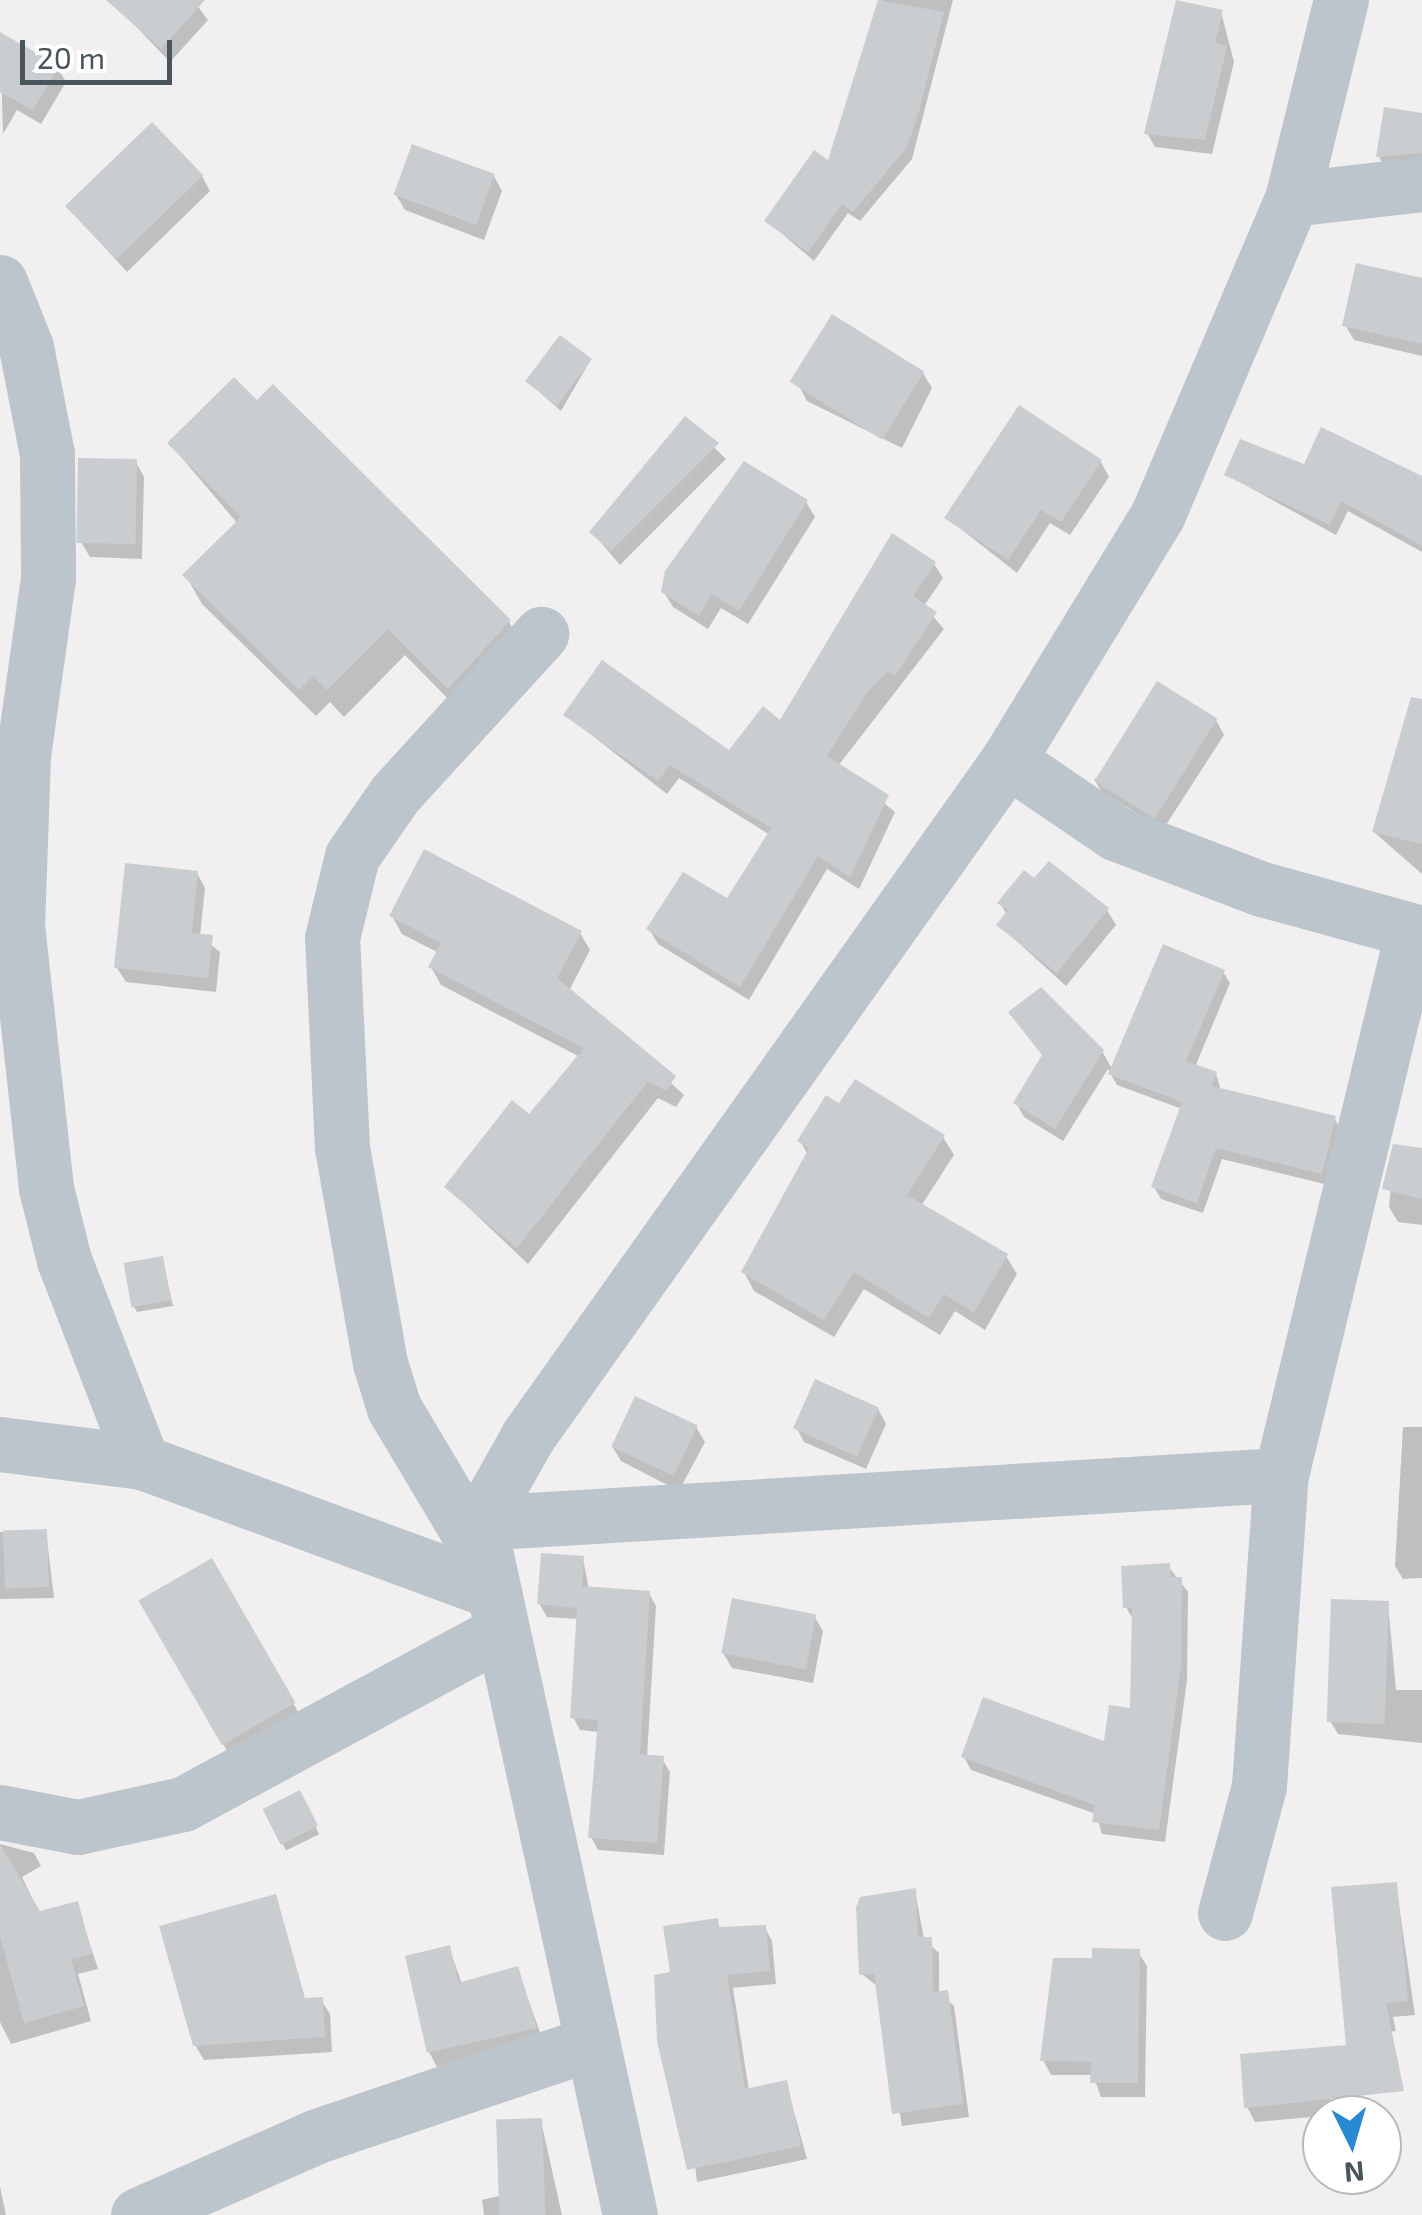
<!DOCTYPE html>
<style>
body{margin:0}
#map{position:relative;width:1422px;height:2215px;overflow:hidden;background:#f1efef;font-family:"Exo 2",sans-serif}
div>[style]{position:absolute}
.shadow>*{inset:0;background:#0003;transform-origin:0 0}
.building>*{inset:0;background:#c9cdd0;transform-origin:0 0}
.street>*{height:55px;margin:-27.5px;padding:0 27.5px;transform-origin:27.5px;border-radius:27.5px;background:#bbc5cb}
span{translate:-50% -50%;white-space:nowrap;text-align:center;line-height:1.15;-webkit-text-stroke:9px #fff;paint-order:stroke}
.north{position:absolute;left:1302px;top:2095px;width:100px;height:100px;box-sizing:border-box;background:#fff;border:2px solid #b6bbbd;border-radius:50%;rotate:175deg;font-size:28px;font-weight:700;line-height:40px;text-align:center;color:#48555b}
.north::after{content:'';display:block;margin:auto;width:35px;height:45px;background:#268ad5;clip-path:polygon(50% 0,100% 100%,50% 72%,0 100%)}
.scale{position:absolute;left:20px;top:40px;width:152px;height:45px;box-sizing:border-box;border:5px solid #48555b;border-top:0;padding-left:12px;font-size:30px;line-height:35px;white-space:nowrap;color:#48555b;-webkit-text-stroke:8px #fff;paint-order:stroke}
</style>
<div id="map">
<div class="shadow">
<i style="clip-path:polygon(141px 0,193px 0,208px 20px,170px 62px,126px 16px)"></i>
<i style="clip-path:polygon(881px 0,953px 0,912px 159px,860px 221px,848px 213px,814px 261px,767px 221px,829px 164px)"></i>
<i style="clip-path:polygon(1221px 12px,1234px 62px,1212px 154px,1155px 147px,1147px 133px)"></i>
<i style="clip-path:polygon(0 35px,57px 67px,66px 82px,41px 124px,17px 110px,3px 134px)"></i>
<i style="clip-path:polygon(1422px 116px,1422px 173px,1389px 175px,1379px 157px)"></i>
<i style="clip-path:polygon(202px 176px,210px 191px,127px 272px,68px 207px)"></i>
<i style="clip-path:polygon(494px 176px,502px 191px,484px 240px,405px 210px,396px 195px)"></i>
<i style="clip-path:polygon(1422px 280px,1422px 356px,1354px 340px,1345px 325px)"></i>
<i style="clip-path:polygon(590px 361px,561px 411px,527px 381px)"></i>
<i style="clip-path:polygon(923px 373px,932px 388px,902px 448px,807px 401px,799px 386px)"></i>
<i style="clip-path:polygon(685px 419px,726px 459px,620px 565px,592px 532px)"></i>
<i style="clip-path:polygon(170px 444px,509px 622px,525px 650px,465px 716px,405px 655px,344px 717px,330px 702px,316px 716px,202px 604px,186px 576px,238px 524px)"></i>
<i style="clip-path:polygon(136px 462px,144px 477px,142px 559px,90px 557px,81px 542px)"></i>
<i style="clip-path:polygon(1101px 462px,1109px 477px,1070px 535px,1050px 523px,1017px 573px,947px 518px)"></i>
<i style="clip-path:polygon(1305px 467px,1422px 480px,1422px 552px,1348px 511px,1336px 535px,1227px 475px)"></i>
<i style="clip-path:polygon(806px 502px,815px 517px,748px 624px,721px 608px,708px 629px,673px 607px,664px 592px)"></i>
<i style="clip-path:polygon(934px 564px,943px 578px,924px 606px,944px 629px,838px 766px,895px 812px,859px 889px,827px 869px,749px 1000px,658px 944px,649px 929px,728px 902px,770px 835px,679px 778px,667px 794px,566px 715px,729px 753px,781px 724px)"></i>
<i style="clip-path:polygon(1216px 720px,1224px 735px,1164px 828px,1103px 794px,1094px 779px)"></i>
<i style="clip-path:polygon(1422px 766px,1422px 874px,1374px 832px)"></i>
<i style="clip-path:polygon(197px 873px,205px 888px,200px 936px,220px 952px,216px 992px,126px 982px,117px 968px)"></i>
<i style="clip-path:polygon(1035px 882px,1107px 910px,1116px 925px,1066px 986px,999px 925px,1007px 915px,1000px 903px)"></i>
<i style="clip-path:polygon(392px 916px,580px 933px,590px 950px,569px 991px,684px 1095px,676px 1107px,658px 1098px,528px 1264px,447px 1187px,529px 1117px,580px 1057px,441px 985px,431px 967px,439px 953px,402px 934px)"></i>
<i style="clip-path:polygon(1223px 972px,1230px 983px,1195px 1067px,1216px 1074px,1221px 1091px,1334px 1118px,1341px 1130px,1328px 1185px,1222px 1159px,1203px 1213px,1161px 1199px,1154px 1187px,1182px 1109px,1117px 1085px,1108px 1069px,1063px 1141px,1024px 1117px,1016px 1103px,1102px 1051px,1112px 1069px)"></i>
<i style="clip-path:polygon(943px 1137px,954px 1155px,921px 1206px,1006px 1256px,1017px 1274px,985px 1330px,955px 1311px,940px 1335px,864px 1289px,834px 1337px,754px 1291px,744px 1272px,808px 1155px,800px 1141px)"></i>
<i style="clip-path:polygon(1395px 1147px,1422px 1151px,1422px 1225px,1398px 1222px,1389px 1207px)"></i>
<i style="clip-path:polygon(162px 1258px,173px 1306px,137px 1312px,133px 1305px)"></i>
<i style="clip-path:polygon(878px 1409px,886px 1424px,866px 1469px,804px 1442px,796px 1427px)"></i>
<i style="clip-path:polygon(696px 1427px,705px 1442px,679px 1491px,621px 1461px,612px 1446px)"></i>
<i style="clip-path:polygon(1403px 1427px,1422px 1427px,1422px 1578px,1403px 1579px,1395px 1566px)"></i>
<i style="clip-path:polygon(46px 1531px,54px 1598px,0 1599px,0 1532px)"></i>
<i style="clip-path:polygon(583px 1559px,589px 1589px,649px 1593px,656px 1606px,647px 1757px,662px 1759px,670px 1772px,664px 1855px,598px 1850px,591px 1837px,599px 1732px,580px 1730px,573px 1717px,579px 1619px,547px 1617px,539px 1603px)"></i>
<i style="left:211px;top:1561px;width:190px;height:81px;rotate:60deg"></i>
<i style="clip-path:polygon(1168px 1566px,1188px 1592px,1187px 1680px,1165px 1842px,1102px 1834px,1096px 1814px,971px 1770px,964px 1757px,1106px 1744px,1133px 1711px,1134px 1621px,1126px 1607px)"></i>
<i style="clip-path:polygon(1388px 1603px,1396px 1690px,1422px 1690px,1422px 1743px,1338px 1734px,1330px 1721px)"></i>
<i style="clip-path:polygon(814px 1616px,823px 1631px,813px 1683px,732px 1668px,723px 1653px)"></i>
<i style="left:299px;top:1793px;width:46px;height:37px;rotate:64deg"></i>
<i style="clip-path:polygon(0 1844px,34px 1853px,41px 1866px,22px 1877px,40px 1914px,77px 1904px,98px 1969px,78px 1974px,91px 2021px,11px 2044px,0 2022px)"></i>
<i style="clip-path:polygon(1396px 1884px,1415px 2015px,1393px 2017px,1396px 2031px,1354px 2036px)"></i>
<i style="clip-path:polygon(915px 1891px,924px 1939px,939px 1953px,939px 1993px,954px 2006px,969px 2117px,902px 2126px,878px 1987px,862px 1974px)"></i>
<i style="clip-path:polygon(275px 1897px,306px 2011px,321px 2000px,330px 2014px,332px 2052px,204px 2060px,195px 2045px)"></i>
<i style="clip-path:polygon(716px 1921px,721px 1930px,765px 1928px,772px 1941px,776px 1984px,733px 1988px,749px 2091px,786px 2083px,807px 2159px,697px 2182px,673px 1975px)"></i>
<i style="clip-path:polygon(449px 1948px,462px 1984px,517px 1969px,544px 2043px,437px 2067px,429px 2052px)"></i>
<i style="clip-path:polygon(1138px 1952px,1147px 1966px,1145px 2097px,1101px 2097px,1093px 2075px,1051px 2075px,1043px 2060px,1094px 1960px)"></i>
<i style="clip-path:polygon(1327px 2065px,1332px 2115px,1255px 2122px,1247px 2107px)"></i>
<i style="clip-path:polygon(541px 2121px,562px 2215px,484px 2215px,482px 2200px,499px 2196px)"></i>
<i style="clip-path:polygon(0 2186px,6px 2215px,0 2215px)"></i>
</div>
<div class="building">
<i style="clip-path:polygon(106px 0,205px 0,161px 49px)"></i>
<i style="clip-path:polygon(878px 0,944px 12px,918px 115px,907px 147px,853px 212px,842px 204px,808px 252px,764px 221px,814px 150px,828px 160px)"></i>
<i style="clip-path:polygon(1176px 0,1223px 10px,1215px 43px,1227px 46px,1205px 140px,1144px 134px)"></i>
<i style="clip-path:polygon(0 32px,59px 66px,33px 110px,0 92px)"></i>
<i style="clip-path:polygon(1384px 107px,1422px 113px,1422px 153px,1376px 157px)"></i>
<i style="left:152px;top:122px;width:74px;height:121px;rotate:46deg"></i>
<i style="left:412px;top:144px;width:88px;height:54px;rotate:20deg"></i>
<i style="clip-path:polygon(1356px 263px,1422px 278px,1422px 344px,1342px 326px)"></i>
<i style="left:832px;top:314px;width:109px;height:80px;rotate:32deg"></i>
<i style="left:560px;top:335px;width:40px;height:58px;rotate:37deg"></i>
<i style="clip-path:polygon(234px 377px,257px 400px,273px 384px,511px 620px,448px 689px,388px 629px,327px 690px,313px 676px,299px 690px,182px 575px,241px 517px,167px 443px)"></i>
<i style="clip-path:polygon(1019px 405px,1102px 460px,1061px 522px,1041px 510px,1008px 560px,944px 518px)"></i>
<i style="clip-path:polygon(685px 416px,719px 443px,611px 551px,589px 532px)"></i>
<i style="clip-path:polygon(1321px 427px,1422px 476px,1422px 546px,1341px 501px,1330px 525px,1224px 475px,1240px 439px,1304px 464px)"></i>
<i style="left:78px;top:458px;width:59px;height:85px;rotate:1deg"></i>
<i style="clip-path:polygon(744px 461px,808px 500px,739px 611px,712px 594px,699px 616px,661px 592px,665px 571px)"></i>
<i style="clip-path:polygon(892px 533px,936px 562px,913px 596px,937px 612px,895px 676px,888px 671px,868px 691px,827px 756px,889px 795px,850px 877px,818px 856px,740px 987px,646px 929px,683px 872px,727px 898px,771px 828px,670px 765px,658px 781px,563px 715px,602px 660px,729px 750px,763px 706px,780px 720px)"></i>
<i style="left:1157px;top:681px;width:71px;height:118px;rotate:32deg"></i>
<i style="clip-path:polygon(1411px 697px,1422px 699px,1422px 844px,1372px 832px)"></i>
<i style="clip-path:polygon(424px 849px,582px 931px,557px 978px,676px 1076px,666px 1091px,648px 1081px,517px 1248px,444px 1187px,512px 1100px,529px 1114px,584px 1048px,428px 967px,441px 943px,389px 916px)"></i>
<i style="clip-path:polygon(1049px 861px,1109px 908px,1057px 973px,996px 925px,1008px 910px,997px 903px,1024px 870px,1034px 878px)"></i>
<i style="clip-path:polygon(125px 863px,198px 871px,192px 933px,213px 935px,208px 978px,114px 968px)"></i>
<i style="clip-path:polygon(1163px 944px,1225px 970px,1186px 1061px,1217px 1072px,1212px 1086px,1336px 1116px,1322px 1174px,1216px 1148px,1197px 1203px,1151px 1187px,1182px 1102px,1108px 1074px)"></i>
<i style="clip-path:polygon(1041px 987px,1104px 1050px,1055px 1129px,1013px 1103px,1042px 1055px,1008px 1012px)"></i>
<i style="clip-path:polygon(855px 1079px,945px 1135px,907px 1195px,1008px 1254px,974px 1313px,944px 1294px,929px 1318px,854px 1272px,824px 1320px,741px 1272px,809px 1148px,797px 1141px,826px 1095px,839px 1103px)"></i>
<i style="clip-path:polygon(1393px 1144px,1422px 1148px,1422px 1199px,1382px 1189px)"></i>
<i style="left:163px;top:1256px;width:45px;height:40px;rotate:80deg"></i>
<i style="left:815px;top:1379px;width:70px;height:54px;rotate:24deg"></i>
<i style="left:635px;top:1396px;width:69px;height:56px;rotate:25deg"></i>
<i style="left:47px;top:1529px;width:58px;height:44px;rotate:88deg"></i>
<i style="clip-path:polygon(541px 1553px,584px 1556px,582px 1586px,650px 1591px,640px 1754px,664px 1756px,657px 1843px,588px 1838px,598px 1720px,570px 1718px,577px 1608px,537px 1604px)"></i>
<i style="left:212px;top:1558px;width:167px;height:85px;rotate:60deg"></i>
<i style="clip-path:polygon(1170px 1563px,1171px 1577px,1182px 1577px,1181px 1666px,1159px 1830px,1092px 1822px,1095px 1805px,961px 1757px,983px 1697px,1104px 1741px,1109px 1705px,1130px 1708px,1132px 1608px,1123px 1608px,1121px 1566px)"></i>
<i style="left:732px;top:1598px;width:86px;height:56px;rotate:11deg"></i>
<i style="left:1331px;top:1599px;width:58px;height:123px;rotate:2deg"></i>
<i style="left:300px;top:1790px;width:40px;height:42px;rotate:63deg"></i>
<i style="clip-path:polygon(0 1844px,40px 1911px,78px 1901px,92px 1954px,71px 1959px,84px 2006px,24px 2023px,0 1936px)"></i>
<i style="clip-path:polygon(1397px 1882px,1408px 2001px,1386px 2003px,1404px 2091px,1244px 2108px,1240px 2054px,1346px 2045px,1331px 1887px)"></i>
<i style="clip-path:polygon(916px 1888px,918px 1937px,932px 1937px,933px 1992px,948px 1990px,963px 2104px,892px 2114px,874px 1974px,859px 1975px,856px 1907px,860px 1897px)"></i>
<i style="clip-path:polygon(276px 1894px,305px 1998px,323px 1997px,325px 2037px,193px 2046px,159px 1926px)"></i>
<i style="clip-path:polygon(718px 1918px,719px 1927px,766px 1925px,770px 1971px,727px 1975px,745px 2089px,787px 2080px,801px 2146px,687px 2170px,657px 2041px,654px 1975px,670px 1972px,663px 1926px)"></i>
<i style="clip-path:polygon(450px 1945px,458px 1983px,518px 1966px,537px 2028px,427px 2053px,405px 1956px)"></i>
<i style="clip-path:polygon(1092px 1948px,1140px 1949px,1138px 2083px,1090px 2083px,1091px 2062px,1040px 2061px,1053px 1958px,1092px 1958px)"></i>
<i style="left:542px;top:2118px;width:97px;height:46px;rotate:88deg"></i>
</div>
<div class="street">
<i style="left:1292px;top:199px;width:131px;rotate:-6.6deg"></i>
<i style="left:0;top:282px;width:70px;rotate:68.2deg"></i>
<i style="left:26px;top:347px;width:109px;rotate:78.9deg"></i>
<i style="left:47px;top:454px;width:124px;rotate:89.5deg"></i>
<i style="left:48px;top:578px;width:180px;rotate:98deg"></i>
<i style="left:23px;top:756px;width:169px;rotate:92deg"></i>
<i style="left:17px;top:925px;width:265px;rotate:83.7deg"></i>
<i style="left:46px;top:1188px;width:74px;rotate:76deg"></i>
<i style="left:64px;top:1260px;width:217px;rotate:68.9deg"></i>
<i style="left:142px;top:1462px;width:368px;rotate:20.2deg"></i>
<i style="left:1008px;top:760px;width:130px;rotate:34.3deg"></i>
<i style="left:1115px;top:833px;width:157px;rotate:20.9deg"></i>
<i style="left:1262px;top:889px;width:166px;rotate:15.4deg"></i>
<i style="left:0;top:1444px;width:143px;rotate:7.2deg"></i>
<i style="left:479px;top:1523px;width:803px;rotate:-3.43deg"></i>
<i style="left:1281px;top:1475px;width:558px;rotate:-76.41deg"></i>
<i style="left:484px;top:1559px;width:176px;rotate:-120.8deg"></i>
<i style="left:394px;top:1408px;width:47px;rotate:-107.3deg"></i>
<i style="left:380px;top:1363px;width:218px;rotate:-100deg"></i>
<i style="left:342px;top:1148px;width:210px;rotate:-92.7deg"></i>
<i style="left:332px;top:938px;width:84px;rotate:-76.3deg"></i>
<i style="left:352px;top:856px;width:75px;rotate:-55.3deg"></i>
<i style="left:395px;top:794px;width:217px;rotate:-47.6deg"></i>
<i style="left:0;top:1812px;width:79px;rotate:10.9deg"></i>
<i style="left:78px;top:1827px;width:107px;rotate:-12.4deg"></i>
<i style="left:183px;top:1804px;width:357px;rotate:-28.4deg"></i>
<i style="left:1225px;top:1913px;width:131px;rotate:-75deg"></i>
<i style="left:1259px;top:1786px;width:312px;rotate:-86deg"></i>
<i style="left:138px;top:2215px;width:196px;rotate:-23.8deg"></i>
<i style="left:317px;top:2136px;width:287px;rotate:-18.7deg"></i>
<i style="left:630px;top:2215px;width:708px;rotate:-102.31deg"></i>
<i style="left:479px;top:1523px;width:100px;rotate:-60.6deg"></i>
<i style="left:528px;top:1436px;width:829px;rotate:-54.62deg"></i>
<i style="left:1008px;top:760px;width:288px;rotate:-58.6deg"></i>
<i style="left:1158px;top:514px;width:342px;rotate:-67deg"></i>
<i style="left:1292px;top:199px;width:205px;rotate:-76.2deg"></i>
</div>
<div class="north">N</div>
<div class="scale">20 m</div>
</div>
